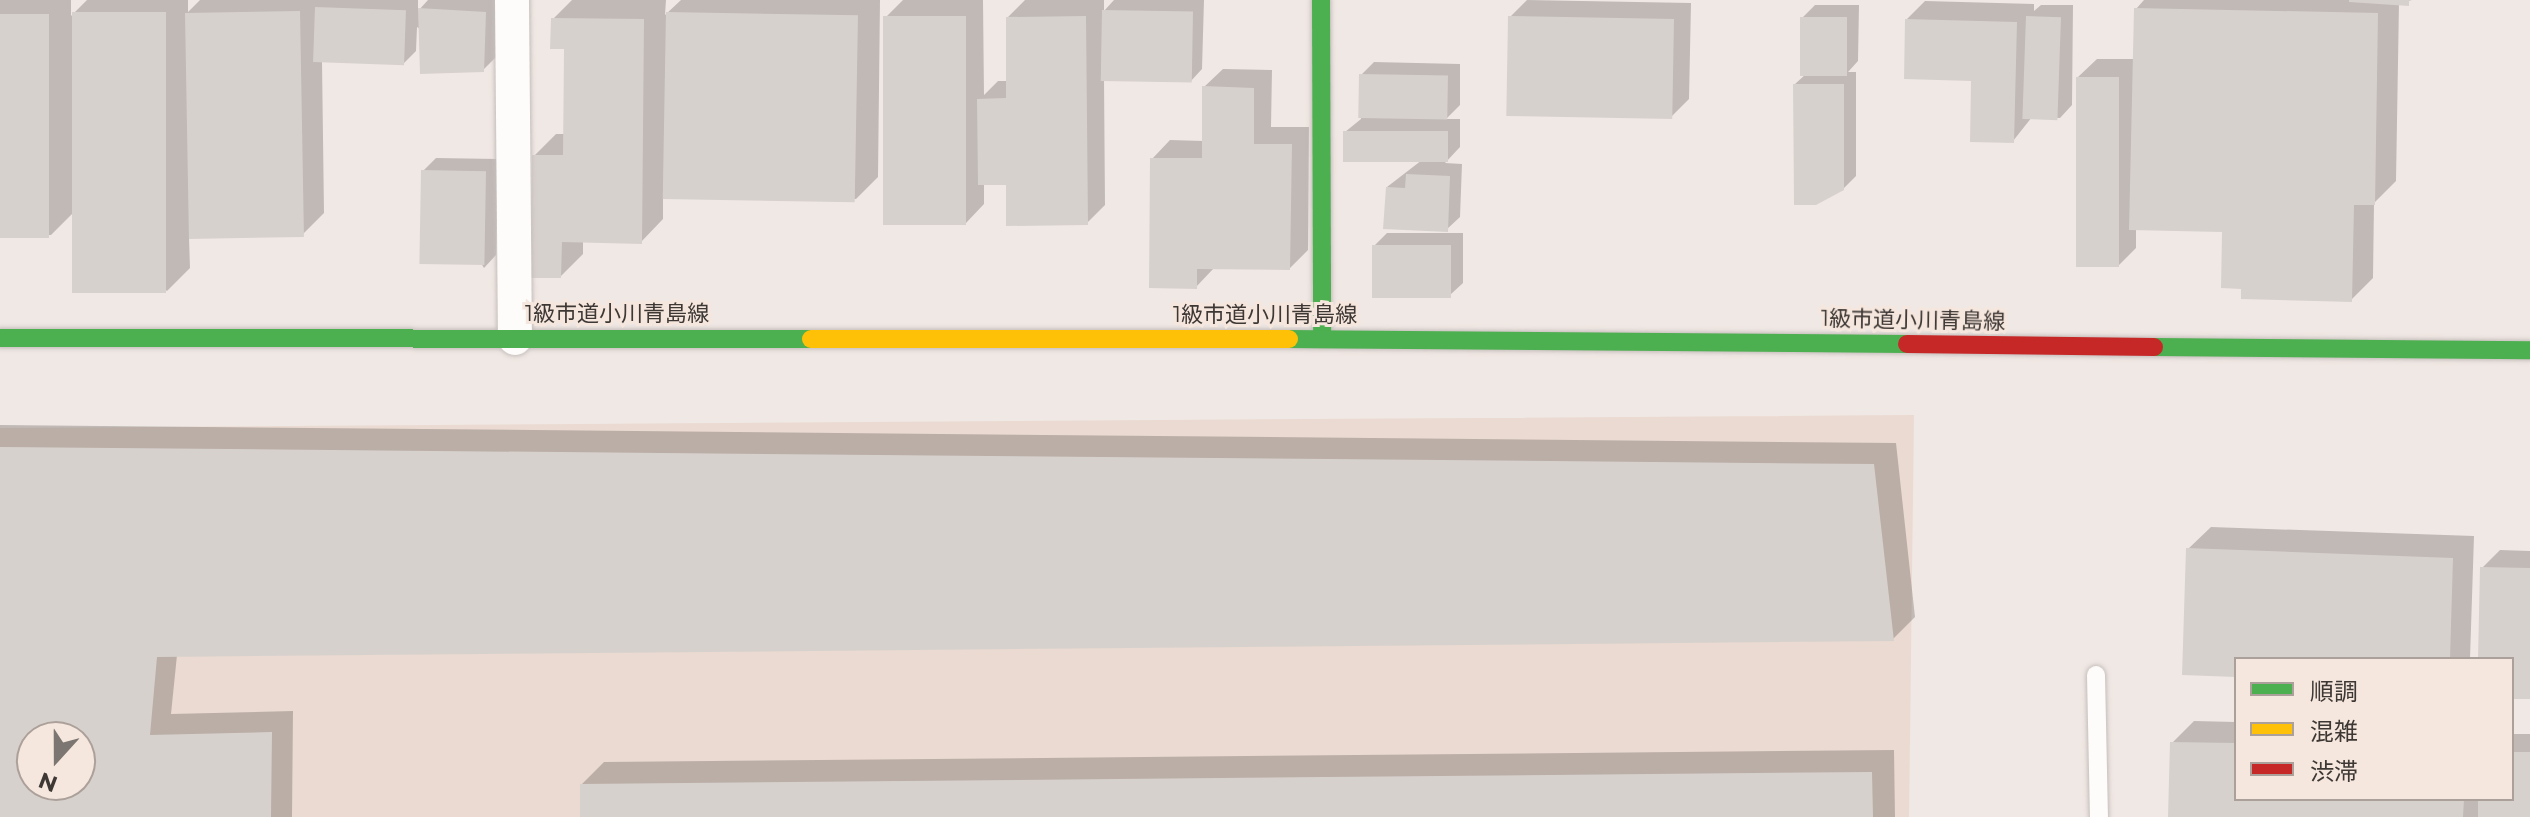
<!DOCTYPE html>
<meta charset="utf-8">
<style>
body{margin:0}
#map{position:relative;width:2530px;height:817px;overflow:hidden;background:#f0e8e4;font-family:Montserrat,"Noto Sans JP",sans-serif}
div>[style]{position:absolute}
.built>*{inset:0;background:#eadad1}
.shadow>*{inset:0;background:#0003}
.building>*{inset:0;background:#d7d1cd;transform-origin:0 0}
.roads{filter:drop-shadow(0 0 2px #c5bebb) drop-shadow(0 0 2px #c5bebb)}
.lane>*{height:18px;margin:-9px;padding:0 9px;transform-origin:9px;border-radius:9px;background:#fdfcfb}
.street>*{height:34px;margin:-17px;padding:0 17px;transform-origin:17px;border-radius:17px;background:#fdfcfb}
.fast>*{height:18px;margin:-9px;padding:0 9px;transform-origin:9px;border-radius:9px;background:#4caf50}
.slow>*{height:18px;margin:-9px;padding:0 9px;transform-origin:9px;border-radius:9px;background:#ffc107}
.jam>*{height:18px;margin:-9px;padding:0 9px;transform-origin:9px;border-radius:9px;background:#c62828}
span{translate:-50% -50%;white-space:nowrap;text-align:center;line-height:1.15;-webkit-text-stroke:6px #f6e7de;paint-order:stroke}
.street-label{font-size:22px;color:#3e3835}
.legend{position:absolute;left:2234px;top:657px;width:280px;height:144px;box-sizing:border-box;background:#f6e7de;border:2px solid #aca19a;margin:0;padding:10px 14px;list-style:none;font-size:24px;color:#3e3835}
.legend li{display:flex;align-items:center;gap:16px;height:40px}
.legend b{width:40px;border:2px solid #aca19a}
.north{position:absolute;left:16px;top:721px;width:80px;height:80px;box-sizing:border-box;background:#f6e7de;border:2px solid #aca19a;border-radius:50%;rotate:201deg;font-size:22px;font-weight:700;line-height:32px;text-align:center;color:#3e3835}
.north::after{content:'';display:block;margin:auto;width:28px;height:36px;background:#7c7672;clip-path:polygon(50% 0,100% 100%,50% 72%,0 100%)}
</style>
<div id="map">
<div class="built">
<i style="clip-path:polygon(evenodd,1914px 415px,1909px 817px,0 817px,0 428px,1914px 415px,32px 737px,80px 737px,80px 785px,32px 785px,32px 737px)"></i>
</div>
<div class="shadow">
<i style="clip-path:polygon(0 0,71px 0,71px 16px,87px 0,188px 0,188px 12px,200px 0,418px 0,418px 11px,428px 0,498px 0,496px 57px,483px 70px,417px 27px,416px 51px,403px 64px,322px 61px,324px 213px,302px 235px,189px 237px,190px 268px,167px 291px,75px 211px,51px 235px,0 236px)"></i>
<i style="clip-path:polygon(572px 0,666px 0,665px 15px,681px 0,880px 0,878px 177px,856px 199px,663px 197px,663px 219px,641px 242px,583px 240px,583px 254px,561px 276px,534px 156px,556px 134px,565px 134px,566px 47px,553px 19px)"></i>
<i style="clip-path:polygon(903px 0,983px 0,984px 95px,998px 81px,1008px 81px,1008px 17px,1025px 0,1104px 0,1104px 11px,1114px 0,1204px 0,1202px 69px,1190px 82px,1104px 79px,1105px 205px,1087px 223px,1008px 183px,984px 183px,984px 204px,966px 223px,885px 18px)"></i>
<i style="clip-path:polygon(1527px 0,1691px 3px,1689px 99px,1671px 117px,1510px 17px)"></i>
<i style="clip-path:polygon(2144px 0,2412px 0,2399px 3px,2396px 181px,2374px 203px,2373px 278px,2351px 300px,2244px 287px,2224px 230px,2136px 229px,2136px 248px,2118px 266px,2078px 77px,2097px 59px,2134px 59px,2136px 9px)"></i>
<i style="clip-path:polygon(1925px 1px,2034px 4px,2034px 11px,2041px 5px,2073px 5px,2072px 105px,2060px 118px,2032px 117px,2013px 141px,1973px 79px,1907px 19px)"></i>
<i style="clip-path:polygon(1815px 5px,1859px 5px,1858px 61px,1848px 72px,1856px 72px,1856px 176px,1843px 189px,1795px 84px,1806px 74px,1802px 18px)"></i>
<i style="clip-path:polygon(1374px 62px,1460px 64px,1460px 105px,1446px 119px,1460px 119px,1460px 147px,1445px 163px,1462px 164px,1460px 217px,1446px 230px,1387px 187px,1422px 160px,1345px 132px,1361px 119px,1361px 75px)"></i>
<i style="clip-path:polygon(1223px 69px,1272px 70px,1271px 127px,1309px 127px,1308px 250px,1290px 268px,1214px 268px,1196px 287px,1152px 159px,1170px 140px,1204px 141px,1204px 87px)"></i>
<i style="clip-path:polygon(436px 158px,498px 159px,496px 255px,484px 268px,423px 171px)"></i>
<i style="clip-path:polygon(1387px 233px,1463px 233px,1463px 283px,1450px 295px,1374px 246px)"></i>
<i style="clip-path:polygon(evenodd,0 425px,1896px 443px,1915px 617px,1893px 639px,177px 655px,171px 714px,293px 711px,292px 817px,0 817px,0 425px,32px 737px,80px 737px,80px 785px,32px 785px,32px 737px)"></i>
<i style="clip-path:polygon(2211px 527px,2474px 536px,2470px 659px,2236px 659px,2236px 675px,2188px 549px)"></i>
<i style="clip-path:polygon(2500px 550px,2530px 551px,2530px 697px,2512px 697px,2512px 659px,2480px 659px,2482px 568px)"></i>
<i style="clip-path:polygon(2194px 721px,2236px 722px,2236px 799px,2512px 799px,2512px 734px,2530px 734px,2530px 817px,2170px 817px,2172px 743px)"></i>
<i style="clip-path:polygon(1894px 750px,1895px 817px,582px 817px,582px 784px,604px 762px)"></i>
</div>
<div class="building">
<i style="clip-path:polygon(2349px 0,2409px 0,2409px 6px,2349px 2px)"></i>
<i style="left:315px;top:7px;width:91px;height:55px;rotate:2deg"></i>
<i style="clip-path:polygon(418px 8px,486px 12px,484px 72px,420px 74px)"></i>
<i style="clip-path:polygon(2134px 8px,2378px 13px,2375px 205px,2354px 205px,2352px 302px,2241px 299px,2241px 289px,2221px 288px,2222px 232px,2129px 230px)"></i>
<i style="left:1102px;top:10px;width:91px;height:71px;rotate:1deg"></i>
<i style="left:300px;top:11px;width:226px;height:115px;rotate:89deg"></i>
<i style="left:72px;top:12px;width:94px;height:281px"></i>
<i style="left:666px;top:12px;width:192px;height:187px;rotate:1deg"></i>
<i style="left:0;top:14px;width:49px;height:224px"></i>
<i style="left:966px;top:16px;width:209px;height:83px;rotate:90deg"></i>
<i style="clip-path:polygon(1086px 16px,1088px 225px,1006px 226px,1006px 185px,978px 185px,977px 99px,1006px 98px,1006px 17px)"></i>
<i style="left:1508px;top:16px;width:166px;height:100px;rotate:1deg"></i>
<i style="left:2026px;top:16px;width:35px;height:103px;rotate:2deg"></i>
<i style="left:1800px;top:17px;width:47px;height:59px"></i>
<i style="clip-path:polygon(551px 18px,644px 19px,642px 244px,562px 242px,561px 278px,531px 278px,532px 155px,563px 155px,564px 49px,550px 49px)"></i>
<i style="clip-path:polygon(1905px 19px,2017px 22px,2014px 143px,1970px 142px,1971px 81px,1904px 79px)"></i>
<i style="left:1359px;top:74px;width:89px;height:44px;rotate:1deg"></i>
<i style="left:2076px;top:77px;width:43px;height:190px"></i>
<i style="clip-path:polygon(1793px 84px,1844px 84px,1844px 190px,1816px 205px,1794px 205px)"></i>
<i style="clip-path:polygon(1202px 86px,1254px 88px,1254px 144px,1292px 144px,1290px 270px,1197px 269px,1197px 289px,1149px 288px,1150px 158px,1202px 158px)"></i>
<i style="left:1343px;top:131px;width:105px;height:31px"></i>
<i style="left:421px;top:170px;width:65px;height:94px;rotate:1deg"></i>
<i style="clip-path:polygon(1406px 174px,1450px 176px,1448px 232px,1383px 229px,1386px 187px,1405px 188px)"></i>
<i style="left:1372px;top:245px;width:79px;height:53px"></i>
<i style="clip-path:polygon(evenodd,0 447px,1874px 464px,1894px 641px,157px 657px,150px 735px,272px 732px,271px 817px,0 817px,0 447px,32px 737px,80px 737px,80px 785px,32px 785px,32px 737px)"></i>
<i style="clip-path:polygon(2186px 548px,2453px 558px,2450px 659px,2236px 659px,2236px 677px,2182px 675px)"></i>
<i style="clip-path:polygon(2480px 567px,2530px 568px,2530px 699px,2512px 699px,2512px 659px,2478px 659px)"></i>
<i style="clip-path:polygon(2170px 742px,2236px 743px,2236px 799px,2464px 799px,2463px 817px,2168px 817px)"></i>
<i style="clip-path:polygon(2512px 752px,2530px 752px,2530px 817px,2478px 817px,2478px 799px,2512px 799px)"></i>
<i style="clip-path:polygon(1872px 772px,1873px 817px,580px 817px,580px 784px)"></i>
</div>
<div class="roads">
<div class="lane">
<i style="left:2096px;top:675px;width:142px;rotate:88.8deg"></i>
</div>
<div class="street">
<i style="left:512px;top:0;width:338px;rotate:89.5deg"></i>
</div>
<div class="fast">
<i style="left:1321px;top:0;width:339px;rotate:89.8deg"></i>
<i style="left:0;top:338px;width:811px;rotate:0.07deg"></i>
<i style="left:1289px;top:339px;width:618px;rotate:0.46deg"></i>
<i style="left:2154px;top:347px;width:376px;rotate:0.5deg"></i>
</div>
<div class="slow">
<i style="left:811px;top:339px;width:478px"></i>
</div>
<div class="jam">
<i style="left:1907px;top:344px;width:247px;rotate:0.7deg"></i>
</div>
</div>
<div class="street-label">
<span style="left:617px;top:314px">1級市道小川青島線</span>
<span style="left:1265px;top:315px">1級市道小川青島線</span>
<span style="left:1913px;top:320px;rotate:1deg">1級市道小川青島線</span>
</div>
<ul class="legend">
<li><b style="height:10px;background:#4caf50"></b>順調</li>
<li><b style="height:10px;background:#ffc107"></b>混雑</li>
<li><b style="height:10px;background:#c62828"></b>渋滞</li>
</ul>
<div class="north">N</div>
</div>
